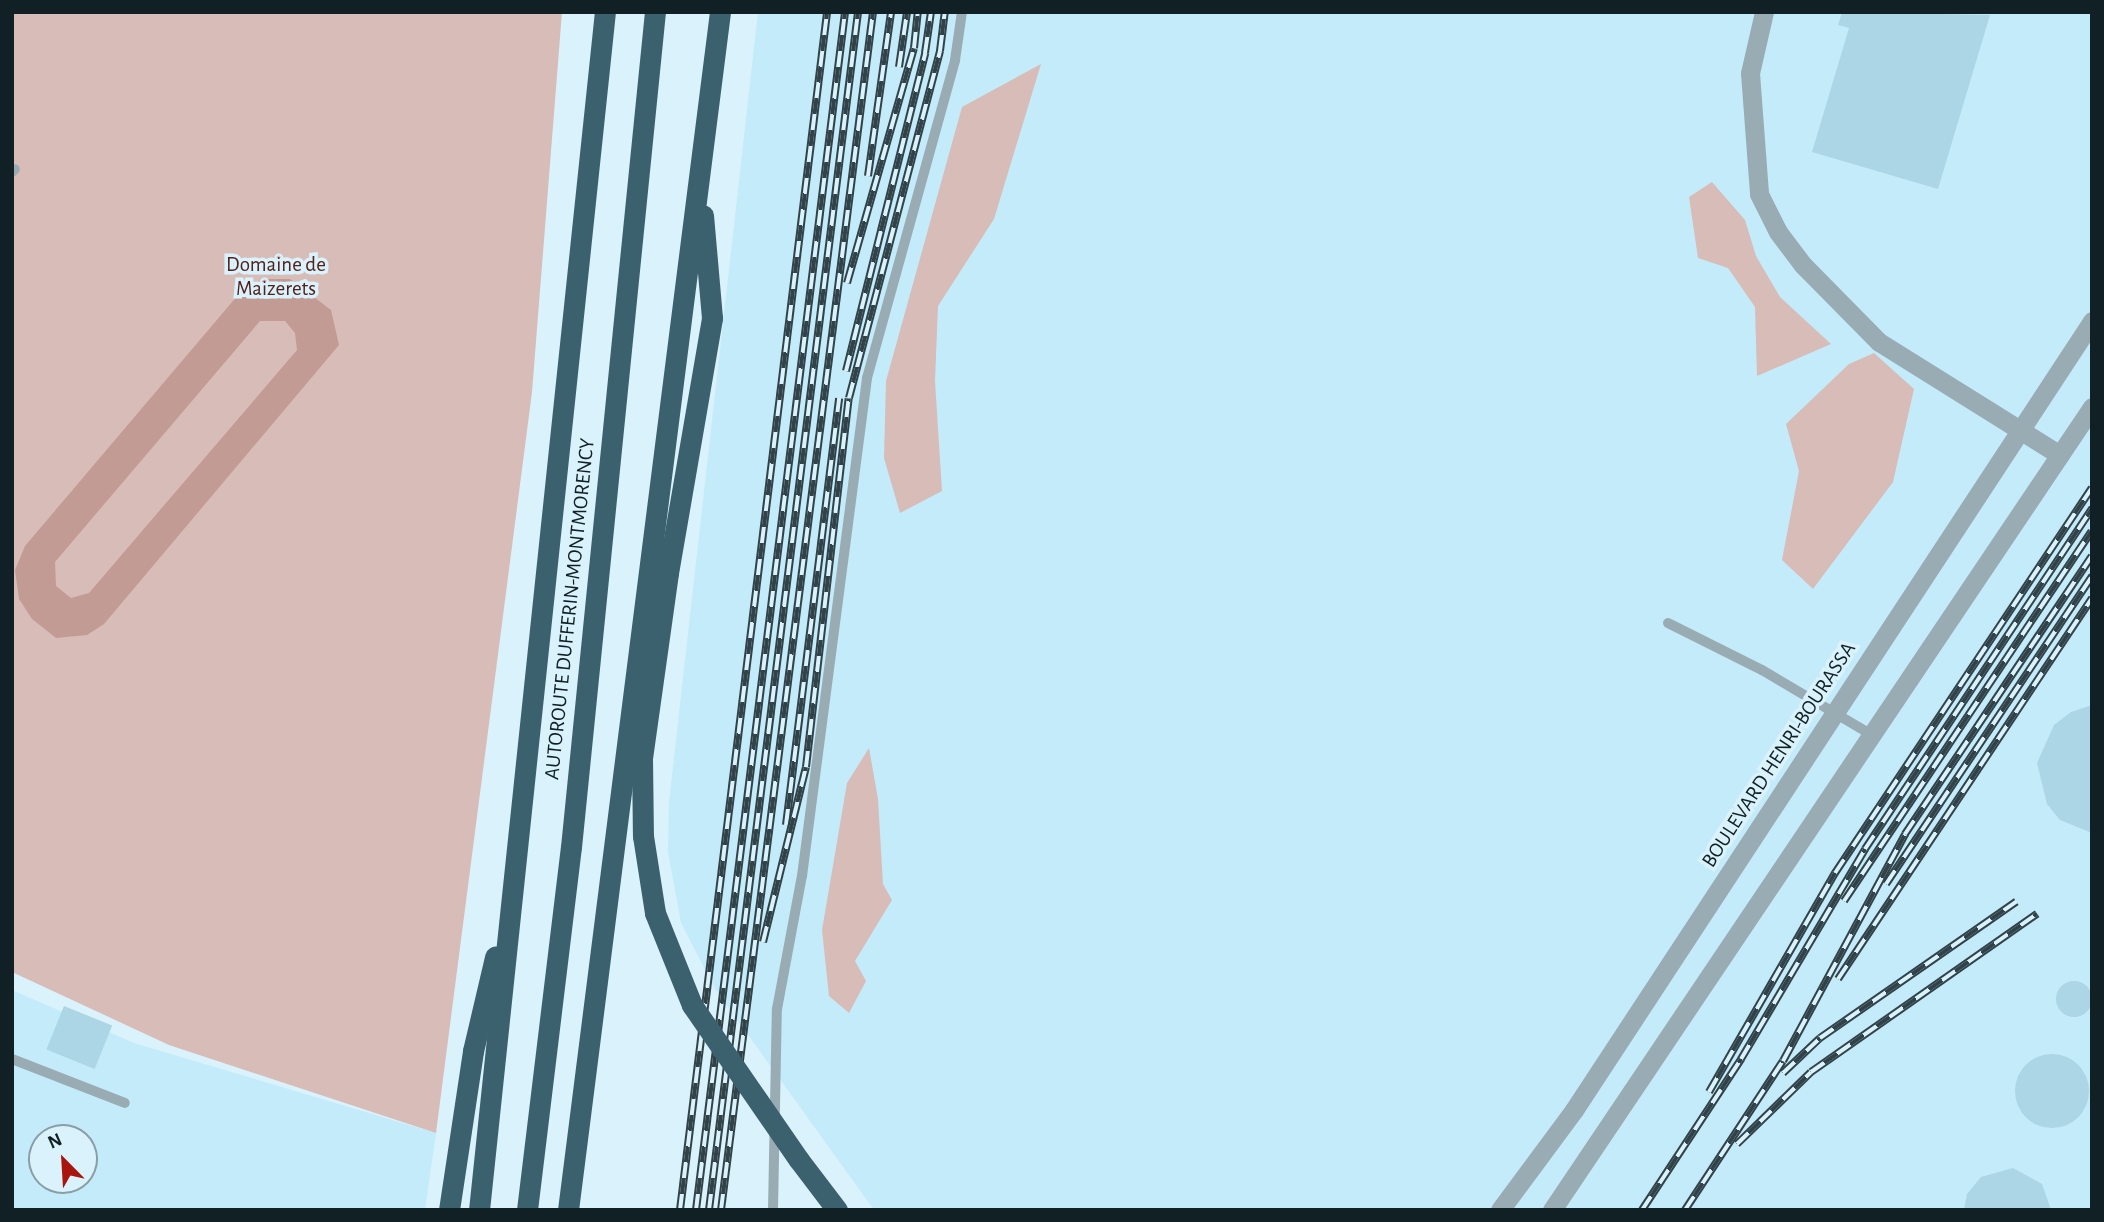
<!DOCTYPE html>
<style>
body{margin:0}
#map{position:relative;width:2104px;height:1222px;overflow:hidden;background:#daf2fc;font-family:"Alegreya Sans",sans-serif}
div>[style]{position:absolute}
.built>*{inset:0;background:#c4ebfa}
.green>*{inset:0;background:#d7bcb7}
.water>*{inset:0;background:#c39b95}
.building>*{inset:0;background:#acd5e5;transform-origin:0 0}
.round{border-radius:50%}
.service>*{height:10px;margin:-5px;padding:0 5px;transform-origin:5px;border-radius:5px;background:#9aacb3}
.minor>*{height:19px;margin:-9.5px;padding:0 9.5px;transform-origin:9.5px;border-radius:9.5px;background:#9aacb3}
.motorway>*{height:21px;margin:-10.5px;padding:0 10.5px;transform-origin:10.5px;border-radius:10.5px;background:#3b616f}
.rail>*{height:8px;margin-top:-4px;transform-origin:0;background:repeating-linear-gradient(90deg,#daf2fc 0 16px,#314248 0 32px);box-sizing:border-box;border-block:2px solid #314248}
.motorway-bridge>*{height:21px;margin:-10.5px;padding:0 10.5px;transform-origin:10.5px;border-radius:10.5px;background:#3b616f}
span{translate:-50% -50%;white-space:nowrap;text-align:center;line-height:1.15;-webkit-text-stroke:7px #daf2fc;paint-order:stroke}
.park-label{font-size:21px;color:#54201a}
.street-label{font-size:21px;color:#102025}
.frame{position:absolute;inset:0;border:14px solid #102025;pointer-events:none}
.north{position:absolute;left:28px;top:1124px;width:70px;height:70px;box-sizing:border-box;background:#daf2fc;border:2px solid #899ea6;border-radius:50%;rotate:336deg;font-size:19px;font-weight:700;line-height:28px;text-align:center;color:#102025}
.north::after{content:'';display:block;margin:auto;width:24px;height:32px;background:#a8150c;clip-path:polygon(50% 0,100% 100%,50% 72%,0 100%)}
</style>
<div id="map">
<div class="built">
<i style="clip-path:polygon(758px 12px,2092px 12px,2092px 1210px,874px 1210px,715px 989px,681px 923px,668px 852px,669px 802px)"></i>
<i style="clip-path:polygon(evenodd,12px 990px,134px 1043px,436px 1133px,425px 1210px,12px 1210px,12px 990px,42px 1138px,84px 1138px,84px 1180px,42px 1180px,42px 1138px)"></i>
</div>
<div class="green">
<i style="clip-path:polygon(12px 12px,562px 12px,532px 392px,436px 1133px,169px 1045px,12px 972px)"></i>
<i style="clip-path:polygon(1041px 64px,994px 219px,938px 306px,935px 381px,942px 491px,900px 513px,884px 458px,886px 381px,962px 107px)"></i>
<i style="clip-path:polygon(1712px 182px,1745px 220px,1756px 256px,1780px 297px,1831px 344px,1757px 376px,1755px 307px,1728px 268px,1698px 258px,1689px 197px)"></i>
<i style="clip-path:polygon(1874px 353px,1914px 389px,1893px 482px,1813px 589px,1782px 560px,1799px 471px,1786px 424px,1849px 364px)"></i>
<i style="clip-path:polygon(869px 748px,878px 799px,883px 884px,892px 900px,855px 961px,866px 981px,849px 1013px,829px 996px,822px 930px,847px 783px)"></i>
</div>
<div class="water">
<i style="clip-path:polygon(evenodd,266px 279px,290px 279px,331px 310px,339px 345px,104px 624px,87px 635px,56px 638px,32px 619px,19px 599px,15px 570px,25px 546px,238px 295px,266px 279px,260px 321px,285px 321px,295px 333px,297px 350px,89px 593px,71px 598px,56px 586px,55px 562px,260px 321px)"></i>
</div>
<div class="building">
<i style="clip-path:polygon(1842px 12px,1990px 15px,1938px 189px,1812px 152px,1849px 28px,1838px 25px)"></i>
<i style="clip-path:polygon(2092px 705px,2092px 833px,2060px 820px,2047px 804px,2037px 763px,2054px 725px,2071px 712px)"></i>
<i class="round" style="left:2056px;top:981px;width:36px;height:36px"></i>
<i style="left:64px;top:1006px;width:52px;height:47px;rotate:22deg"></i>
<i class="round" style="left:2015px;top:1054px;width:74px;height:74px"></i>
<i style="clip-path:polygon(2013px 1168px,2042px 1184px,2051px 1210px,1964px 1210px,1967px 1194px,1981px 1177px)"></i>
</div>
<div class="service">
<i style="left:12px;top:172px;width:4px;rotate:-45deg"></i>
<i style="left:1668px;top:623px;width:105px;rotate:26.6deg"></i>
<i style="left:1762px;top:670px;width:128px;rotate:30.6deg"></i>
<i style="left:12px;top:1059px;width:121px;rotate:21.3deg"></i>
<i style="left:773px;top:1210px;width:201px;rotate:-88.9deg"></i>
<i style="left:777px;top:1009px;width:135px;rotate:-79.4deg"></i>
<i style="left:802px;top:876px;width:502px;rotate:-82.56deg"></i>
<i style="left:867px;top:378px;width:330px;rotate:-74.5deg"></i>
<i style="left:955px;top:60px;width:49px;rotate:-81.7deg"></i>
</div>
<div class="minor">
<i style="left:1764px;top:12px;width:63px;rotate:102.9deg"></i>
<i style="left:1750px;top:73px;width:121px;rotate:85.7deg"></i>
<i style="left:1759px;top:194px;width:42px;rotate:63.4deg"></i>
<i style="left:1778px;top:232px;width:41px;rotate:52.9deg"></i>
<i style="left:1803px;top:265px;width:108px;rotate:45.4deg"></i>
<i style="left:1879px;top:342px;width:213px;rotate:32deg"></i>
<i style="left:1500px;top:1210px;width:124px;rotate:-53.5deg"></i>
<i style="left:1574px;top:1110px;width:944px;rotate:-56.71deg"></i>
<i style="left:1552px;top:1210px;width:968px;rotate:-56.08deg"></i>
</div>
<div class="motorway">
<i style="left:668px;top:573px;width:259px;rotate:-80.2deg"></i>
<i style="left:712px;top:318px;width:103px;rotate:-95deg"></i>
<i style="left:799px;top:1160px;width:63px;rotate:52.8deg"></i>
<i style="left:449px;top:1210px;width:161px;rotate:-81.4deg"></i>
<i style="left:473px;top:1051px;width:97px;rotate:-76.8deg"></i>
<i style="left:479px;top:1210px;width:1205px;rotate:-84deg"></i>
<i style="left:527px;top:1210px;width:366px;rotate:-83.1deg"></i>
<i style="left:571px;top:847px;width:839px;rotate:-84.26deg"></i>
<i style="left:568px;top:1210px;width:1208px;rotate:-82.77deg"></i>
</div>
<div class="rail">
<i style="left:899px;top:67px;width:56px;rotate:-81.7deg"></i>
<i style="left:868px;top:176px;width:166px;rotate:-82deg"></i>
<i style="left:847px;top:283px;width:244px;rotate:-74.1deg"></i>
<i style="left:914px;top:48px;width:36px;rotate:-84deg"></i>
<i style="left:846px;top:371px;width:328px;rotate:-76deg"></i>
<i style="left:925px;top:53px;width:41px;rotate:-81.7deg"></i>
<i style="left:786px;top:825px;width:430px;rotate:-82.9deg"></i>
<i style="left:1886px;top:884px;width:371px;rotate:-56.2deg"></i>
<i style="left:1844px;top:901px;width:445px;rotate:-56.2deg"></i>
<i style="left:763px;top:942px;width:180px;rotate:-76.2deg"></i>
<i style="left:806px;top:767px;width:371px;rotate:-83.4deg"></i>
<i style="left:849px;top:398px;width:359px;rotate:-75.3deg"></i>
<i style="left:940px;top:51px;width:39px;rotate:-83deg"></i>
<i style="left:1838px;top:979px;width:458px;rotate:-56.3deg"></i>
<i style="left:1783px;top:1073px;width:51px;rotate:-43.4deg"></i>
<i style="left:1820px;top:1038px;width:239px;rotate:-34.8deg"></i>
<i style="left:1709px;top:1092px;width:253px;rotate:-60.1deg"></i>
<i style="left:1835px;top:873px;width:463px;rotate:-56.3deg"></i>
<i style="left:1737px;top:1144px;width:103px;rotate:-44.2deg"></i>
<i style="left:1811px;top:1072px;width:276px;rotate:-35deg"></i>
<i style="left:680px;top:1210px;width:1207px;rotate:-83deg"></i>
<i style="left:696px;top:1210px;width:1207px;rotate:-82.91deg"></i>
<i style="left:709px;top:1210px;width:1207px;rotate:-82.91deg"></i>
<i style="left:721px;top:1210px;width:1208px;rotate:-82.77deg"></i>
<i style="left:1642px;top:1210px;width:181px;rotate:-56.7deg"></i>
<i style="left:1741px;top:1059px;width:244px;rotate:-59.4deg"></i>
<i style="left:1865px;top:849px;width:410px;rotate:-56.3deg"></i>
<i style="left:1685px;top:1210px;width:178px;rotate:-56.7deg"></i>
<i style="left:1783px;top:1061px;width:258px;rotate:-61.7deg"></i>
<i style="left:1905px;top:834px;width:335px;rotate:-56.1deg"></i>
</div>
<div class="motorway-bridge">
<i style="left:668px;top:573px;width:187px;rotate:98deg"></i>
<i style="left:642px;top:758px;width:78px;rotate:89.3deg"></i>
<i style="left:643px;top:836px;width:78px;rotate:81.1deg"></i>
<i style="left:655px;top:913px;width:99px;rotate:68.1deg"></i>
<i style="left:692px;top:1005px;width:188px;rotate:55.4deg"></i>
</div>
<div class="park-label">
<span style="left:276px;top:277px">Domaine de<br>Maizerets</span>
</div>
<div class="street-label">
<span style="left:570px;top:609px;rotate:-84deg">AUTOROUTE DUFFERIN-MONTMORENCY</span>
<span style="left:1779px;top:755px;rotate:-57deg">BOULEVARD HENRI-BOURASSA</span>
</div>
<div class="frame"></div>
<div class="north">N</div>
</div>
